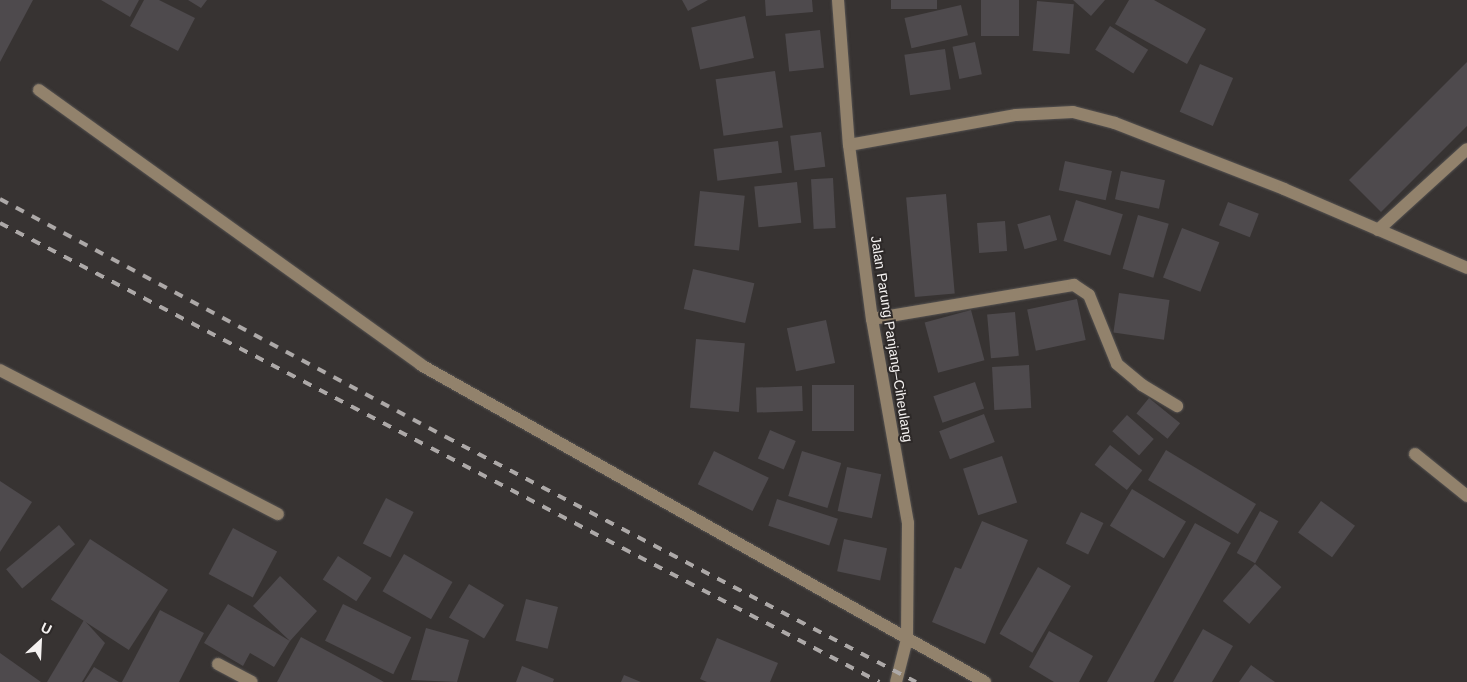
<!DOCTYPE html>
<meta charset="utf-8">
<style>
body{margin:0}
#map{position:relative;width:1467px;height:682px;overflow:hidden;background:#373332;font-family:Helvetica,sans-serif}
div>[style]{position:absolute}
.building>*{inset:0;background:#4e4a4d;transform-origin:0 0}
.roads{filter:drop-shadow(0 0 1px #555251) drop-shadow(0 0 1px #555251)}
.minor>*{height:12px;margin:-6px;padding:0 6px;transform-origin:6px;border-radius:6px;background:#92826c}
.rail>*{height:4px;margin-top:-2px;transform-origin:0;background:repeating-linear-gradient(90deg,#ada9a8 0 9px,transparent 0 18px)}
span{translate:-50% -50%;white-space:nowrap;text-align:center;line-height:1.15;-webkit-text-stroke:4px #2d2928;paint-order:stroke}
.street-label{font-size:14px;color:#f5f2f1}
.north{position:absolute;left:15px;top:617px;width:50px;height:50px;-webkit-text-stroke:4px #2d2928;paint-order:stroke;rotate:25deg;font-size:14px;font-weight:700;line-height:20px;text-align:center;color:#f5f2f1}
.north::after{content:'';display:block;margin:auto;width:18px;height:22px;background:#f5f2f1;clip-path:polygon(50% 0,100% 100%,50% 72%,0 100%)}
</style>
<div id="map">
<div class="building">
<i style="clip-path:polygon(0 0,33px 0,0 62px)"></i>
<i style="clip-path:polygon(101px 0,139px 0,130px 17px)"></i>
<i style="clip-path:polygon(144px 0,159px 0,195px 18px,178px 51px,130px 26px)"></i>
<i style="clip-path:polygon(188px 0,207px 0,201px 8px)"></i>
<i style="clip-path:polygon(682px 0,708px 0,688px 11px)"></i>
<i style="clip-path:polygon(765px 0,812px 0,813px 12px,766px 16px)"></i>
<i style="left:891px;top:0;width:46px;height:9px"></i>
<i style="left:981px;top:0;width:38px;height:36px"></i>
<i style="clip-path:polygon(1073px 0,1105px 0,1091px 16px)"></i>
<i style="clip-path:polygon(1129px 0,1154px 0,1206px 29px,1187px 64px,1115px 24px)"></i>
<i style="left:1037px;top:1px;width:37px;height:50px;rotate:5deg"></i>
<i style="left:961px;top:5px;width:31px;height:58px;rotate:77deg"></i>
<i style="left:745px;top:16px;width:43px;height:55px;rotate:78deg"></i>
<i style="left:1110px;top:26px;width:45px;height:28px;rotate:32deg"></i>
<i style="left:820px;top:30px;width:38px;height:35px;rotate:84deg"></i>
<i style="left:975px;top:42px;width:33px;height:23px;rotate:78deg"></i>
<i style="left:945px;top:49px;width:41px;height:41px;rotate:82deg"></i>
<i style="clip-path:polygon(1467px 62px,1467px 126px,1381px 212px,1349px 180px)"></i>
<i style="left:1200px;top:64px;width:36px;height:52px;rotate:23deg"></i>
<i style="left:775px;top:71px;width:57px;height:60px;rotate:82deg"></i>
<i style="left:821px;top:132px;width:35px;height:31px;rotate:83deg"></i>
<i style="left:778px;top:141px;width:32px;height:65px;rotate:83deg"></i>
<i style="left:1065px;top:161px;width:48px;height:30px;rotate:12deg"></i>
<i style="left:1121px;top:171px;width:45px;height:29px;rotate:12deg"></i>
<i style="left:833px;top:178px;width:50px;height:22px;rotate:87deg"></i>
<i style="left:797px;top:182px;width:41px;height:43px;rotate:84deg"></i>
<i style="left:700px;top:191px;width:45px;height:55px;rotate:6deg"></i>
<i style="left:946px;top:194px;width:100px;height:40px;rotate:85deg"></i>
<i style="left:1076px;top:200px;width:49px;height:43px;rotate:17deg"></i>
<i style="left:1228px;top:202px;width:33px;height:25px;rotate:21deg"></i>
<i style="left:1050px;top:215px;width:26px;height:34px;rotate:74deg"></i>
<i style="left:1138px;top:215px;width:32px;height:56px;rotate:16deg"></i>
<i style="left:1005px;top:221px;width:30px;height:28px;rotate:86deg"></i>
<i style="left:1182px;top:228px;width:40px;height:53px;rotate:21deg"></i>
<i style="left:693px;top:269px;width:63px;height:41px;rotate:13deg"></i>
<i style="left:1119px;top:293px;width:51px;height:40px;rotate:8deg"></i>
<i style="left:1077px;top:299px;width:42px;height:51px;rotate:78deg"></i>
<i style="left:971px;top:310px;width:52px;height:48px;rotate:75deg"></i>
<i style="left:1015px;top:312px;width:44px;height:28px;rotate:85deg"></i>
<i style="left:826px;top:320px;width:44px;height:40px;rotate:78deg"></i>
<i style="left:696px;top:339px;width:49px;height:69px;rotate:5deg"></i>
<i style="left:1029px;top:365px;width:43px;height:37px;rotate:87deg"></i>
<i style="left:975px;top:382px;width:28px;height:44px;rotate:71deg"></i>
<i style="left:812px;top:385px;width:42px;height:46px"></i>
<i style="left:802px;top:386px;width:25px;height:46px;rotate:88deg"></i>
<i style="left:1149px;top:398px;width:40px;height:20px;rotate:39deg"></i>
<i style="left:984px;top:414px;width:30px;height:48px;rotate:69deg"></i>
<i style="left:1127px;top:415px;width:36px;height:22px;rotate:42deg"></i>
<i style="left:770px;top:430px;width:28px;height:31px;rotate:23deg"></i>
<i style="left:1110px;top:445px;width:41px;height:25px;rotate:38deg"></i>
<i style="left:1166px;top:450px;width:105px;height:35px;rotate:31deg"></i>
<i style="left:714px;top:451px;width:61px;height:37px;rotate:26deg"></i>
<i style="left:802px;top:451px;width:41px;height:47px;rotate:17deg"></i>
<i style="left:1002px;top:456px;width:49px;height:41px;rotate:72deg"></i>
<i style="left:847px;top:467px;width:35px;height:45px;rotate:12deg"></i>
<i style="clip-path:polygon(0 481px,32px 502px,0 552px)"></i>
<i style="left:1132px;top:489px;width:63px;height:43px;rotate:31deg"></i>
<i style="left:386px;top:498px;width:31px;height:51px;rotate:27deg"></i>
<i style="left:777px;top:499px;width:64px;height:28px;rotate:18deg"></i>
<i style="left:1321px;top:501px;width:42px;height:39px;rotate:36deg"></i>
<i style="left:1260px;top:511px;width:21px;height:48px;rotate:29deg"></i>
<i style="left:1081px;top:512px;width:25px;height:35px;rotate:26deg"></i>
<i style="clip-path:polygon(982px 521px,1028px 540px,985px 644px,932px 622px,955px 567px,961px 569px)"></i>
<i style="left:1195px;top:523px;width:41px;height:182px;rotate:29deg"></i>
<i style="left:59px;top:525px;width:25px;height:69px;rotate:50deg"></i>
<i style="left:233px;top:528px;width:50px;height:52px;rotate:28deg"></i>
<i style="left:90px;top:539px;width:93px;height:72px;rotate:33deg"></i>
<i style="left:844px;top:539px;width:44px;height:33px;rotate:12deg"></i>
<i style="left:404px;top:554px;width:56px;height:43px;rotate:30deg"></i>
<i style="left:338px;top:556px;width:40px;height:28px;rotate:33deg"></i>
<i style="left:1255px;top:564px;width:35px;height:49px;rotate:41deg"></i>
<i style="left:1038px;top:567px;width:38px;height:77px;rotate:30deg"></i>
<i style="clip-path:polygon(280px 576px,317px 611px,290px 641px,274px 667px,250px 653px,243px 666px,204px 643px,228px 604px,290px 641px,253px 606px)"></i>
<i style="left:469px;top:584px;width:41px;height:39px;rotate:31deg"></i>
<i style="left:526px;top:599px;width:33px;height:43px;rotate:14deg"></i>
<i style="left:343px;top:604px;width:76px;height:41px;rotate:26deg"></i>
<i style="clip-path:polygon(160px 610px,204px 633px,179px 682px,122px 682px)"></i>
<i style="clip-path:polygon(84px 620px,105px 643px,82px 682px,47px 682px)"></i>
<i style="clip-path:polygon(426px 628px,469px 640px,457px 682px,411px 680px)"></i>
<i style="clip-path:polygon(1203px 629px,1233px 646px,1212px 682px,1173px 682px)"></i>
<i style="clip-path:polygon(1049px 631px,1093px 656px,1079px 682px,1054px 682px,1029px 667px)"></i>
<i style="clip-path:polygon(301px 637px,357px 667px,384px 682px,277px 682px)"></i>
<i style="clip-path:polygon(717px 638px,778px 663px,770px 682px,707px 682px,700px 679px)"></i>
<i style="clip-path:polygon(0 653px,41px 682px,0 682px)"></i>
<i style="clip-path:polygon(1251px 665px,1275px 682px,1239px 682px)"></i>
<i style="clip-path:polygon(522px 666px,554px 679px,553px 682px,516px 682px)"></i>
<i style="clip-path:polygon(94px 667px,119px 682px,84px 682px)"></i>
<i style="clip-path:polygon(624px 675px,641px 682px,621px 682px)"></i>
</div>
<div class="roads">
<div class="minor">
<i style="left:838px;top:0;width:145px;rotate:85.7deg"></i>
<i style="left:849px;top:145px;width:176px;rotate:82.5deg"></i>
<i style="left:872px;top:319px;width:207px;rotate:80deg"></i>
<i style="left:908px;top:523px;width:116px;rotate:90.5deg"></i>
<i style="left:907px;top:639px;width:44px;rotate:104.3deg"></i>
<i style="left:39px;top:90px;width:471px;rotate:35.7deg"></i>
<i style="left:421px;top:365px;width:647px;rotate:29.34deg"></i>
<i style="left:849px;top:145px;width:170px;rotate:-10.2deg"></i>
<i style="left:1016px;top:115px;width:57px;rotate:-3deg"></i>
<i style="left:1073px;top:112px;width:43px;rotate:14.7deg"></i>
<i style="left:1115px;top:123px;width:181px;rotate:21.3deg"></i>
<i style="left:1284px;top:189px;width:199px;rotate:23.3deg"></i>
<i style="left:1378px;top:230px;width:120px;rotate:-42.3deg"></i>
<i style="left:872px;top:319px;width:205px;rotate:-9.6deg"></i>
<i style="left:1074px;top:285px;width:18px;rotate:34deg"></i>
<i style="left:1089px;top:295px;width:74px;rotate:67.9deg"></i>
<i style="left:1117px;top:364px;width:33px;rotate:40deg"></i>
<i style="left:1142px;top:385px;width:41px;rotate:31deg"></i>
<i style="left:0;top:370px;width:313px;rotate:27.4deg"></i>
<i style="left:1415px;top:454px;width:67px;rotate:38.9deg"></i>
<i style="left:218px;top:664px;width:38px;rotate:28deg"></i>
</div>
</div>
<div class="rail">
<i style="left:0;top:199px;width:506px;rotate:28.09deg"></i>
<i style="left:446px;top:437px;width:530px;rotate:27.53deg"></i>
<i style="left:0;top:223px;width:992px;rotate:27.57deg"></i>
</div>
<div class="street-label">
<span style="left:892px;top:339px;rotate:81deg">Jalan Parung Panjang–Ciheulang</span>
</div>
<div class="north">U</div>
</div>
